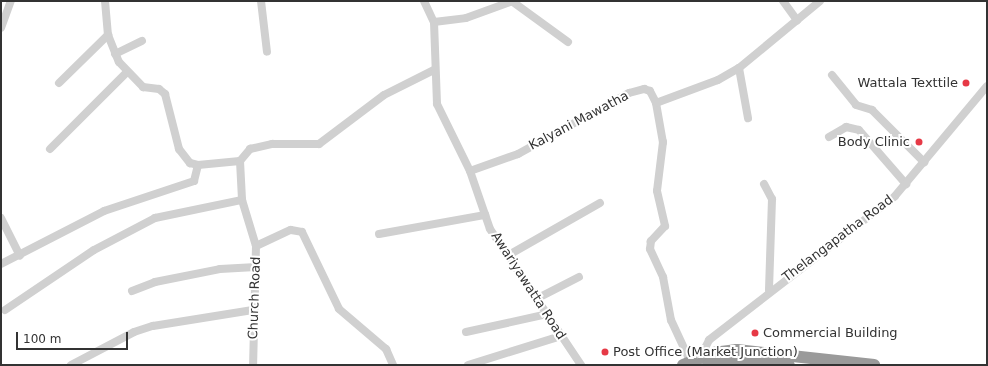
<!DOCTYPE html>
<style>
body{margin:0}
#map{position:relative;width:988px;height:366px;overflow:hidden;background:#fff;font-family:"DejaVu Sans",sans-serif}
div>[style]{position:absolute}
.minor>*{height:8px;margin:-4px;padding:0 4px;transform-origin:4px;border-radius:4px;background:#d0d0d0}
.highway>*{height:12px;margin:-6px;padding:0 6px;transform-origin:6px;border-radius:6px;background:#9a9a9a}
.dots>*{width:11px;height:11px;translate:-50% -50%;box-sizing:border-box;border:2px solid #fff;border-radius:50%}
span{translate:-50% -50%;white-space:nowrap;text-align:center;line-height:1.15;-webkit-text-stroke:4px #fff;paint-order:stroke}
.poi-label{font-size:13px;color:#333}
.right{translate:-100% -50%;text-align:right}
.left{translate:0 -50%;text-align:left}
.street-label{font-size:13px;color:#333}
.frame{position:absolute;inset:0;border:2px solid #333;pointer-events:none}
.scale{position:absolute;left:16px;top:332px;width:112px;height:18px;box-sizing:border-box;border:2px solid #333;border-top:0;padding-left:5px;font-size:12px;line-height:14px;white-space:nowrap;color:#333;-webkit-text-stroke:3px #fff;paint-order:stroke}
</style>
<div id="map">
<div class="minor">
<i style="left:105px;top:1px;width:34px;rotate:85deg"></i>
<i style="left:108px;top:35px;width:29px;rotate:68deg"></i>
<i style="left:119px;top:62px;width:35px;rotate:46deg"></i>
<i style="left:143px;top:87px;width:16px;rotate:7deg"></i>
<i style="left:159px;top:89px;width:8px;rotate:40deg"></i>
<i style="left:165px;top:94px;width:57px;rotate:75.7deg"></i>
<i style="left:179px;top:149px;width:18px;rotate:52deg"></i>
<i style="left:190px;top:163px;width:8px;rotate:14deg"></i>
<i style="left:198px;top:165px;width:42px;rotate:-5.4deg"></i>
<i style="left:240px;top:161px;width:16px;rotate:-50deg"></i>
<i style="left:250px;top:149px;width:23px;rotate:-13deg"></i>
<i style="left:272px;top:144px;width:47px"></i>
<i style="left:319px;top:144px;width:81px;rotate:-37deg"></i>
<i style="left:384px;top:95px;width:56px;rotate:-26.6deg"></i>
<i style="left:261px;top:1px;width:51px;rotate:83.3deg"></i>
<i style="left:424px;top:1px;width:23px;rotate:65deg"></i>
<i style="left:434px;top:22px;width:82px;rotate:87.9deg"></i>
<i style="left:437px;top:104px;width:75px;rotate:63.8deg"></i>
<i style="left:470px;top:171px;width:61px;rotate:71deg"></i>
<i style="left:490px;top:229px;width:164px;rotate:56.2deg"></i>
<i style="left:783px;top:1px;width:24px;rotate:54deg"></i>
<i style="left:513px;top:2px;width:68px;rotate:36deg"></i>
<i style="left:434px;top:22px;width:32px;rotate:-7deg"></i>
<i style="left:466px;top:18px;width:50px;rotate:-19.9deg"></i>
<i style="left:1px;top:28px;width:29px;rotate:-70deg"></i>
<i style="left:115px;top:54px;width:30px;rotate:-26deg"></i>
<i style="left:739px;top:68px;width:51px;rotate:79.8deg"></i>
<i style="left:832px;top:75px;width:38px;rotate:51deg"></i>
<i style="left:856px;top:105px;width:17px;rotate:17deg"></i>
<i style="left:872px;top:110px;width:74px;rotate:45deg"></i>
<i style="left:59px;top:83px;width:69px;rotate:-44.4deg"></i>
<i style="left:656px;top:103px;width:40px;rotate:80deg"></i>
<i style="left:663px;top:142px;width:49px;rotate:97deg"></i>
<i style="left:657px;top:191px;width:36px;rotate:77deg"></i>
<i style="left:665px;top:226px;width:21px;rotate:133deg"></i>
<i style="left:651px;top:241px;width:8px;rotate:97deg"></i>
<i style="left:650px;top:249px;width:31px;rotate:65deg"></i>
<i style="left:663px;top:277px;width:44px;rotate:79.5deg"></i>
<i style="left:671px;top:320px;width:45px;rotate:65.1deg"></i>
<i style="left:829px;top:137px;width:20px;rotate:-30deg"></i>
<i style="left:846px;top:127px;width:13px;rotate:13deg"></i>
<i style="left:859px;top:130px;width:72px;rotate:49deg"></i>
<i style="left:50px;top:149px;width:107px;rotate:-45deg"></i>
<i style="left:240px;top:161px;width:39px;rotate:87deg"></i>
<i style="left:242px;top:200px;width:48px;rotate:73.1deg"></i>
<i style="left:256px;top:246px;width:119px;rotate:91.4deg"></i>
<i style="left:470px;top:171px;width:51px;rotate:-19.5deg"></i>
<i style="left:518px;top:154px;width:127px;rotate:-28.8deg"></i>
<i style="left:629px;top:93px;width:16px;rotate:-15deg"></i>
<i style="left:644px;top:89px;width:6px;rotate:18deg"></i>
<i style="left:650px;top:91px;width:13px;rotate:63deg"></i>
<i style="left:656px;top:103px;width:66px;rotate:-20.4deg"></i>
<i style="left:718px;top:80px;width:24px;rotate:-30deg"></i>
<i style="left:739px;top:68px;width:105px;rotate:-39.6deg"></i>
<i style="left:764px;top:184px;width:17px;rotate:62deg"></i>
<i style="left:772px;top:199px;width:91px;rotate:91.9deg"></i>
<i style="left:1px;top:218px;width:42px;rotate:63.4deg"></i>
<i style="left:379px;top:234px;width:108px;rotate:-10.2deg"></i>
<i style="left:256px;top:246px;width:38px;rotate:-25deg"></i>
<i style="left:291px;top:230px;width:11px;rotate:10deg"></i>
<i style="left:302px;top:232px;width:85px;rotate:64.3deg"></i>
<i style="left:339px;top:309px;width:62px;rotate:40.4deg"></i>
<i style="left:386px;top:349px;width:17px;rotate:66deg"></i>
<i style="left:507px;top:256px;width:107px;rotate:-29.7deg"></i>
<i style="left:1px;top:264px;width:116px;rotate:-27.2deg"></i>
<i style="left:104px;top:211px;width:95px;rotate:-18.4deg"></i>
<i style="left:194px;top:181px;width:16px;rotate:-76deg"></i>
<i style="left:132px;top:291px;width:25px;rotate:-21deg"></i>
<i style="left:155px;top:282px;width:66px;rotate:-11.3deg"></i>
<i style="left:220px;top:269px;width:37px;rotate:-3deg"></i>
<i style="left:538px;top:298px;width:46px;rotate:-27.1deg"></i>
<i style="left:5px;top:310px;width:107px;rotate:-34deg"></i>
<i style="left:94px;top:250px;width:69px;rotate:-27.7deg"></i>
<i style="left:155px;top:218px;width:89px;rotate:-11.7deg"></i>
<i style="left:466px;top:332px;width:84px;rotate:-12.4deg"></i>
<i style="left:706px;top:360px;width:10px;rotate:-101deg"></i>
<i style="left:704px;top:350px;width:11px;rotate:-63deg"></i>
<i style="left:709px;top:340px;width:235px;rotate:-37.7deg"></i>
<i style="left:895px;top:196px;width:143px;rotate:-50.1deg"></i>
<i style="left:71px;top:365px;width:71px;rotate:-27.6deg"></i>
<i style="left:134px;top:332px;width:20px;rotate:-18deg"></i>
<i style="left:153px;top:326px;width:101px;rotate:-9.1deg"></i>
<i style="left:468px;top:365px;width:97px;rotate:-17.3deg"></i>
</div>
<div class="highway">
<i style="left:683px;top:365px;width:32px;rotate:-22deg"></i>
<i style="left:713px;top:353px;width:24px;rotate:-7deg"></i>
<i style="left:737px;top:350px;width:138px;rotate:6.2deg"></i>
<i style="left:708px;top:365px;width:27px;rotate:-10deg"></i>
<i style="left:735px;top:360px;width:54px;rotate:5.3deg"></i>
</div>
<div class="dots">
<i style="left:966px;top:83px;background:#e63946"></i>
<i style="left:919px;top:142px;background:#e63946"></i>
<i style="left:755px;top:333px;background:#e63946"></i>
<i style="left:605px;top:352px;background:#e63946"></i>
</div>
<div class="poi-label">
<span class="right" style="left:958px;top:83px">Wattala Texttile</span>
<span class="right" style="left:910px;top:142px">Body Clinic</span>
<span class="left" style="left:763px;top:333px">Commercial Building</span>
<span class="left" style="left:613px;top:352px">Post Office (Market Junction)</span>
</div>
<div class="street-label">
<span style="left:579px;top:121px;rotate:-28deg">Kalyani Mawatha</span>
<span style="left:838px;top:239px;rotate:-37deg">Thelangapatha Road</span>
<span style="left:528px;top:286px;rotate:57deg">Awariyawatta Road</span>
<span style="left:255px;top:298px;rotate:-88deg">Church Road</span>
</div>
<div class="frame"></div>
<div class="scale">100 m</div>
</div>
